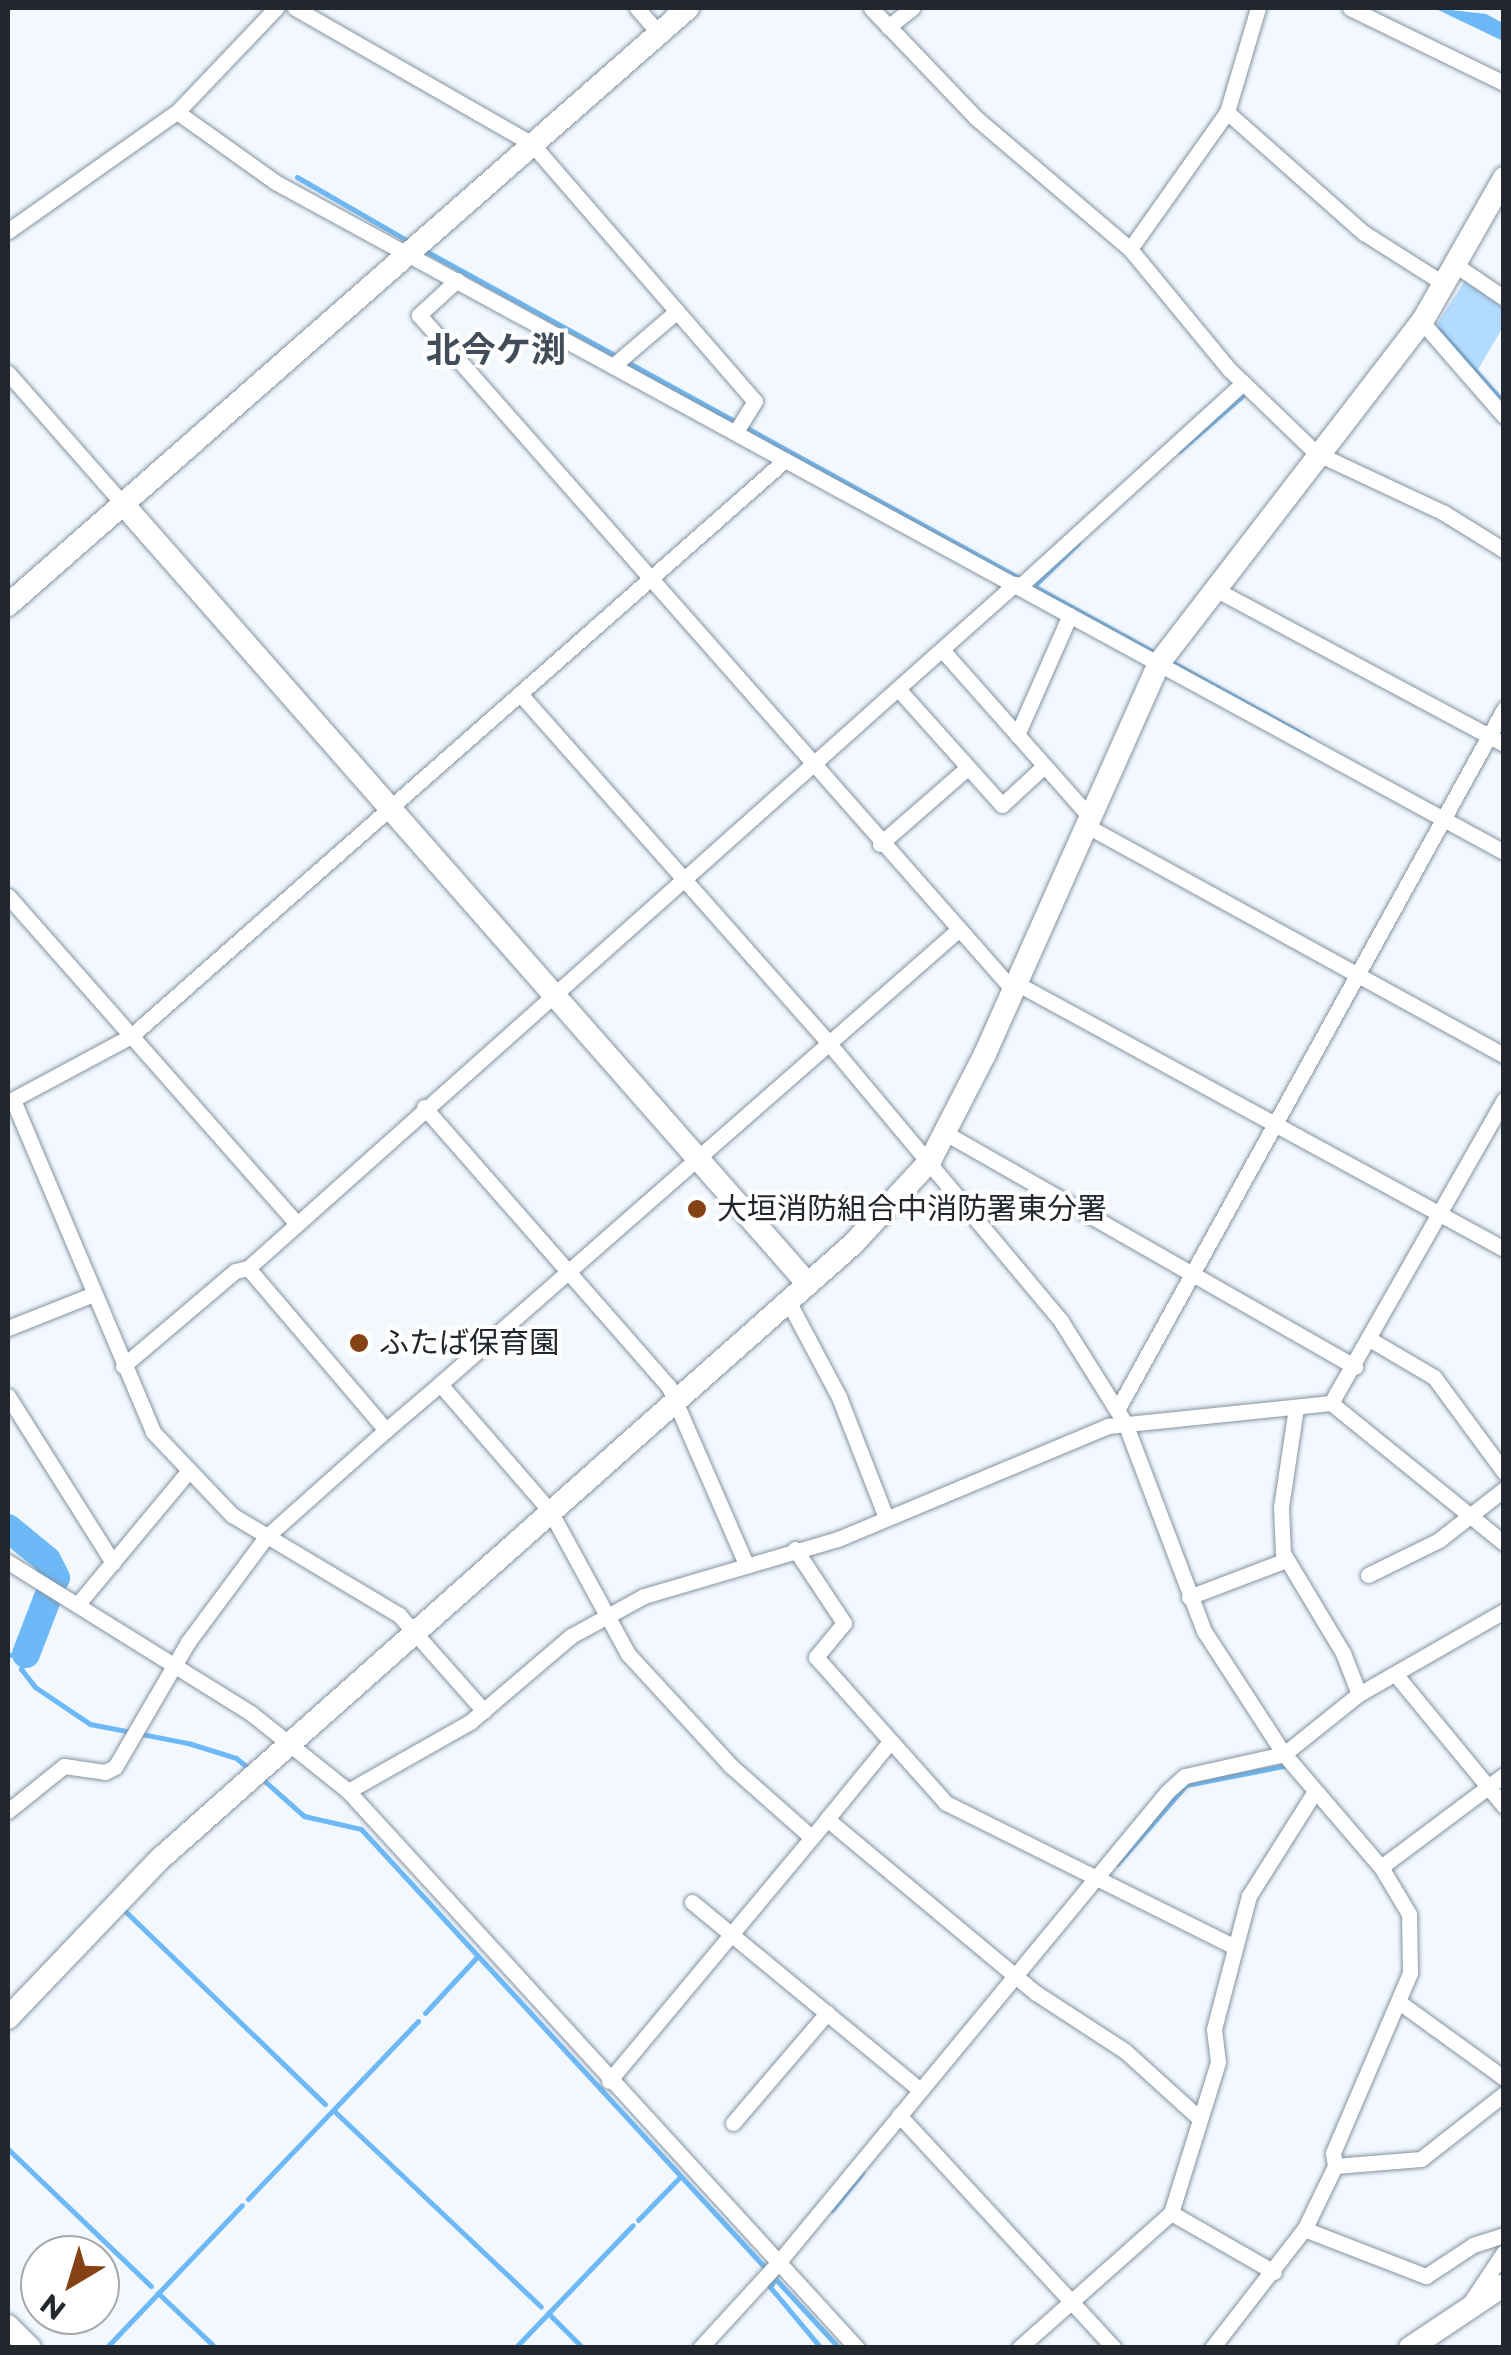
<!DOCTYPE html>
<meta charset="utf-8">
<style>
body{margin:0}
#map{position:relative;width:1511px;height:2355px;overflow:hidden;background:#f2f8fe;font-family:Montserrat,"Noto Sans JP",sans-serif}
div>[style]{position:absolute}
.green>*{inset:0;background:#b2dbff}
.water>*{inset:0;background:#6db8f6}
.stream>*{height:5px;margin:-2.5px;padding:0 2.5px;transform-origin:2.5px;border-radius:2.5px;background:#6db8f6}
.river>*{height:28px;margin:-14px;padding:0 14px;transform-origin:14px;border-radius:14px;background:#6db8f6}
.roads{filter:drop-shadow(0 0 2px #8493a0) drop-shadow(0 0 2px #8493a0)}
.street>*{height:15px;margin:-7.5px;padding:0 7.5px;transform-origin:7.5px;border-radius:7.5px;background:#fff}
.secondary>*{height:22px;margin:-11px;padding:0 11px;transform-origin:11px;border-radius:11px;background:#fff}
.dots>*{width:28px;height:28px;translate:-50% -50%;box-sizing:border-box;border:5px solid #fff;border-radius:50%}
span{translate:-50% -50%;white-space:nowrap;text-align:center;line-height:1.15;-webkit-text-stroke:8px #fff;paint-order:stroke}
.poi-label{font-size:30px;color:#21272c}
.left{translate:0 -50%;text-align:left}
.quarter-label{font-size:35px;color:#414e5a;font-weight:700}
.frame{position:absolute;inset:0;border:10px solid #21272c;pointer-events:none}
.north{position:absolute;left:20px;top:2235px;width:100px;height:100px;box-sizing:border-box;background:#fff;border:2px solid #a6a9ab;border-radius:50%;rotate:218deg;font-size:28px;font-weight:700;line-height:40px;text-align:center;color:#21272c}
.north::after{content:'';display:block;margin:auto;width:35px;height:45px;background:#854215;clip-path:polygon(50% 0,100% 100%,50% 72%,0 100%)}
</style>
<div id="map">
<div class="green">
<i style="clip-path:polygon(1465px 281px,1503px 307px,1503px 327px,1474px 376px,1433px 330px)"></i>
</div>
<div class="water">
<i style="clip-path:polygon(1434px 8px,1486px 14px,1503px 23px,1503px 41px)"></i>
</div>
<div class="stream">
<i style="left:297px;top:177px;width:130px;rotate:29.9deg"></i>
<i style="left:424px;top:250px;width:839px;rotate:28.86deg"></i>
<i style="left:1439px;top:330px;width:98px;rotate:48.3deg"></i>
<i style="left:1179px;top:451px;width:84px;rotate:-41.1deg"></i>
<i style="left:1034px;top:586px;width:62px;rotate:-44.3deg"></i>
<i style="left:1168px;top:660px;width:160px;rotate:28.8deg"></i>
<i style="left:8px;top:1655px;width:18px;rotate:-3deg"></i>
<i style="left:26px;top:1654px;width:16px;rotate:108deg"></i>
<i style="left:21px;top:1669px;width:23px;rotate:52deg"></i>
<i style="left:35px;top:1687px;width:66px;rotate:33.9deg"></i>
<i style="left:90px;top:1724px;width:100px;rotate:11deg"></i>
<i style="left:188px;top:1743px;width:50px;rotate:17.4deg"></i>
<i style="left:236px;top:1758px;width:19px;rotate:39deg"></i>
<i style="left:260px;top:1777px;width:59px;rotate:41.6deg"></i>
<i style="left:304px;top:1816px;width:58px;rotate:12.8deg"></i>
<i style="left:361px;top:1829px;width:706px;rotate:47.35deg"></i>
<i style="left:1117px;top:1864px;width:105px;rotate:-48.9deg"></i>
<i style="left:1186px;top:1785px;width:100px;rotate:-11deg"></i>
<i style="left:125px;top:1911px;width:278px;rotate:44deg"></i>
<i style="left:425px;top:2013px;width:76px;rotate:-47.1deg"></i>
<i style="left:333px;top:2110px;width:286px;rotate:43.4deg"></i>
<i style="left:8px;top:2149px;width:198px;rotate:43.8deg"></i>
<i style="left:248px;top:2199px;width:246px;rotate:-46.3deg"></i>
<i style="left:832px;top:2210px;width:48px;rotate:-51deg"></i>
<i style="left:638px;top:2220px;width:59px;rotate:-45.7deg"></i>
<i style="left:775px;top:2279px;width:9px;rotate:122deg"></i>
<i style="left:770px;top:2287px;width:80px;rotate:50.1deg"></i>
<i style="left:158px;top:2293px;width:80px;rotate:43.5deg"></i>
<i style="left:548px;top:2313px;width:49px;rotate:45deg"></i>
<i style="left:106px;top:2348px;width:197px;rotate:-46.4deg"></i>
<i style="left:515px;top:2348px;width:170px;rotate:-46.2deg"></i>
</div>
<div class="river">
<i style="left:8px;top:1528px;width:50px;rotate:39.4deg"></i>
<i style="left:47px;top:1560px;width:20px;rotate:63deg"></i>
<i style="left:26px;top:1654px;width:64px;rotate:-69deg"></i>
</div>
<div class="roads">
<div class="street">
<i style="left:295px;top:8px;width:273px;rotate:29.8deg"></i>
<i style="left:532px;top:144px;width:340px;rotate:49.1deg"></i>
<i style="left:755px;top:401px;width:36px;rotate:122deg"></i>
<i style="left:637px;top:8px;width:33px;rotate:49deg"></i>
<i style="left:871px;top:8px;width:152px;rotate:46.3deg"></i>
<i style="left:976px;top:118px;width:202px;rotate:40.4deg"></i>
<i style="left:1130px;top:249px;width:156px;rotate:50.5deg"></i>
<i style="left:1229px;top:369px;width:121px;rotate:44deg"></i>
<i style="left:1316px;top:453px;width:141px;rotate:25.1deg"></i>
<i style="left:1444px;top:513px;width:70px;rotate:31.7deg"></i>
<i style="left:1350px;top:8px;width:171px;rotate:26deg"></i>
<i style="left:888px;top:27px;width:31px;rotate:-38deg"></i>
<i style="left:177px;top:112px;width:120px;rotate:35.5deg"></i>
<i style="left:275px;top:182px;width:1400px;rotate:28.6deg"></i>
<i style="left:1227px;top:112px;width:183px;rotate:41.5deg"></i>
<i style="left:1364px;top:233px;width:97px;rotate:32.4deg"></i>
<i style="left:8px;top:231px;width:207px;rotate:-35.2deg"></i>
<i style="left:177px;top:112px;width:144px;rotate:-46.4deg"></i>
<i style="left:1130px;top:249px;width:168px;rotate:-54.7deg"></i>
<i style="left:1227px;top:112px;width:109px;rotate:-73.4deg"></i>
<i style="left:1457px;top:266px;width:57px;rotate:34.2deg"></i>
<i style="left:457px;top:280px;width:52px;rotate:137.4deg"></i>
<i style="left:419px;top:315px;width:899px;rotate:48.65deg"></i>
<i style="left:1422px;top:322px;width:125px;rotate:48.9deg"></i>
<i style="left:614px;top:365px;width:83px;rotate:-40.6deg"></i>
<i style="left:8px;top:373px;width:174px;rotate:48.7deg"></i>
<i style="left:1020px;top:586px;width:302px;rotate:-42.3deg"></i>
<i style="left:1213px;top:588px;width:330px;rotate:28.2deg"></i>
<i style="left:944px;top:652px;width:220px;rotate:48.5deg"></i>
<i style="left:900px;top:691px;width:153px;rotate:48.2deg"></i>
<i style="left:1002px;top:805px;width:57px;rotate:-42.9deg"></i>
<i style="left:521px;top:695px;width:462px;rotate:48.5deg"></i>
<i style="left:827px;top:1041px;width:365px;rotate:50.1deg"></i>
<i style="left:1061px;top:1321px;width:120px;rotate:57.9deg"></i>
<i style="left:1125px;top:1423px;width:222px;rotate:69.2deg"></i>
<i style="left:1204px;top:1631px;width:147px;rotate:57deg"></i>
<i style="left:1284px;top:1754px;width:149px;rotate:49.4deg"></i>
<i style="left:1381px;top:1867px;width:55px;rotate:59.2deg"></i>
<i style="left:1409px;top:1914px;width:59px;rotate:89deg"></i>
<i style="left:1410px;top:1973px;width:196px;rotate:113.2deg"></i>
<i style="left:1333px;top:2153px;width:13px;rotate:81deg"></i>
<i style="left:1335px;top:2166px;width:69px;rotate:115.8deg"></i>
<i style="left:1305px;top:2228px;width:152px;rotate:127.8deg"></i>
<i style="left:1017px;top:735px;width:131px;rotate:-66.2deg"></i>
<i style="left:1087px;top:826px;width:476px;rotate:28.8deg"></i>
<i style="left:880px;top:844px;width:116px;rotate:-41.1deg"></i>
<i style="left:8px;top:896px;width:434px;rotate:48.6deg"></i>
<i style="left:1016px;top:983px;width:556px;rotate:28.59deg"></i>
<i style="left:13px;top:1100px;width:360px;rotate:67.1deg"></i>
<i style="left:153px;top:1432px;width:115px;rotate:46.4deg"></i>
<i style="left:232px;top:1515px;width:195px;rotate:30.9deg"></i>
<i style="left:399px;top:1615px;width:128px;rotate:48.5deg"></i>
<i style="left:8px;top:1102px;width:140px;rotate:-28.2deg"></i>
<i style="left:131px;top:1036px;width:871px;rotate:-41.37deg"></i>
<i style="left:424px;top:1107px;width:372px;rotate:48.8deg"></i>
<i style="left:669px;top:1387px;width:191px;rotate:66.5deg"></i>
<i style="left:947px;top:1134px;width:470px;rotate:29.7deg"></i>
<i style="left:248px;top:1268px;width:213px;rotate:49.6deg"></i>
<i style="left:386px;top:1430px;width:71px;rotate:-40.4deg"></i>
<i style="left:440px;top:1384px;width:168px;rotate:49.1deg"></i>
<i style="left:550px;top:1511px;width:163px;rotate:61.4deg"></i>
<i style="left:628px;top:1654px;width:151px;rotate:47.4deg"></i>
<i style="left:730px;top:1765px;width:108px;rotate:41.6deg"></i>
<i style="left:788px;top:1301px;width:109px;rotate:62deg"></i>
<i style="left:839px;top:1397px;width:127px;rotate:68.7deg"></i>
<i style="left:8px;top:1328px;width:92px;rotate:-21.6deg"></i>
<i style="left:1371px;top:1340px;width:73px;rotate:30.4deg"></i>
<i style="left:1434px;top:1377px;width:118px;rotate:53.6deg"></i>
<i style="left:123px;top:1366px;width:147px;rotate:-40.3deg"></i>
<i style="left:235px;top:1271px;width:13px;rotate:-13deg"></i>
<i style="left:248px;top:1268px;width:1028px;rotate:-41.73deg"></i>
<i style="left:440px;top:1384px;width:689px;rotate:-41.23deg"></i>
<i style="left:8px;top:1396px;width:197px;rotate:57.8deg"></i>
<i style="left:1331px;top:1403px;width:223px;rotate:39deg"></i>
<i style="left:1117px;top:1410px;width:801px;rotate:-61.1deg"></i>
<i style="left:795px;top:1549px;width:89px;rotate:56.5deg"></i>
<i style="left:844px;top:1623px;width:44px;rotate:129.5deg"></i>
<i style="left:816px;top:1657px;width:195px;rotate:48.3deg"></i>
<i style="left:946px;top:1803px;width:321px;rotate:26.5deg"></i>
<i style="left:8px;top:1562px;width:287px;rotate:31.9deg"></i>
<i style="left:252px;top:1714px;width:123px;rotate:38.7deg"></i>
<i style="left:348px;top:1791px;width:755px;rotate:47.58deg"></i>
<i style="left:1368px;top:1575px;width:79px;rotate:-26.2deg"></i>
<i style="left:1439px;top:1540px;width:83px;rotate:-38.1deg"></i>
<i style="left:1189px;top:1597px;width:104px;rotate:-20.9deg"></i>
<i style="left:77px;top:1605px;width:170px;rotate:-50.2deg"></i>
<i style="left:1396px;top:1675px;width:170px;rotate:50.5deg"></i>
<i style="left:1359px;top:1694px;width:167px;rotate:-29.8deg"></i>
<i style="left:348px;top:1791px;width:140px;rotate:-29.5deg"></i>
<i style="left:470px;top:1722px;width:133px;rotate:-40.4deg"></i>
<i style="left:571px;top:1636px;width:83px;rotate:-28.7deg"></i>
<i style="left:644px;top:1596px;width:202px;rotate:-16.4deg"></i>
<i style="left:838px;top:1539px;width:293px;rotate:-22.7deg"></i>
<i style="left:1108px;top:1426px;width:224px;rotate:-5.9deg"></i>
<i style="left:1331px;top:1403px;width:349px;rotate:-60.3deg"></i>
<i style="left:8px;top:1811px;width:72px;rotate:-38.8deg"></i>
<i style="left:64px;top:1766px;width:41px;rotate:8.3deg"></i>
<i style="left:105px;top:1772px;width:11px;rotate:-27deg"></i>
<i style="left:115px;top:1767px;width:145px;rotate:-59.7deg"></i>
<i style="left:188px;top:1642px;width:131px;rotate:-53.4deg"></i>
<i style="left:266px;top:1537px;width:161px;rotate:-41.7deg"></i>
<i style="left:827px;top:1819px;width:98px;rotate:-50.8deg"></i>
<i style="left:1381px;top:1867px;width:154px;rotate:-36.8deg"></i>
<i style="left:692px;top:1902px;width:296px;rotate:39.5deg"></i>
<i style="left:1399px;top:2002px;width:130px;rotate:35.9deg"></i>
<i style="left:609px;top:2081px;width:341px;rotate:-50.2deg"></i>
<i style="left:827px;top:1819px;width:272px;rotate:39.8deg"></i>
<i style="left:1036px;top:1993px;width:106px;rotate:33.1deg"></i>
<i style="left:1125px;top:2051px;width:100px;rotate:42.2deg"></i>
<i style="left:899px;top:2115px;width:317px;rotate:47.3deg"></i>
<i style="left:733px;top:2123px;width:145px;rotate:-49.5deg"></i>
<i style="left:1335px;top:2166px;width:86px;rotate:-4.7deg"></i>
<i style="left:1421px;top:2159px;width:105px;rotate:-38.1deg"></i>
<i style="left:1304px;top:2229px;width:131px;rotate:21.1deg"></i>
<i style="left:1426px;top:2276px;width:56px;rotate:-33.4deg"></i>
<i style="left:1473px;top:2245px;width:33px;rotate:-18deg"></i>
<i style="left:1274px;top:2272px;width:119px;rotate:-150.2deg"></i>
<i style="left:1171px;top:2213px;width:158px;rotate:-72.7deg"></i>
<i style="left:1218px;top:2062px;width:33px;rotate:-97deg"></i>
<i style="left:1214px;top:2029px;width:138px;rotate:-75.3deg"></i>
<i style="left:1249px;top:1896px;width:124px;rotate:-57.8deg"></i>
<i style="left:1470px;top:2303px;width:61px;rotate:-56.3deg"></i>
<i style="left:700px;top:2348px;width:114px;rotate:-47.5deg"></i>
<i style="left:777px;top:2264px;width:612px;rotate:-50.43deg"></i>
<i style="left:1167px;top:1792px;width:24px;rotate:-42deg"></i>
<i style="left:1185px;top:1776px;width:101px;rotate:-12.5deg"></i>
<i style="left:1284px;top:1754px;width:96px;rotate:-38.7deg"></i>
<i style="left:1359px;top:1694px;width:44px;rotate:-111.3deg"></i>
<i style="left:1343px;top:1653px;width:117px;rotate:-121deg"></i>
<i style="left:1283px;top:1553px;width:46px;rotate:-92.5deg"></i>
<i style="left:1281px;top:1507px;width:100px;rotate:-81.4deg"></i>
<i style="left:1019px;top:2348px;width:203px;rotate:-41.6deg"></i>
</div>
<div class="secondary">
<i style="left:123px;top:504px;width:1038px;rotate:48.71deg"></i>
<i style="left:8px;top:605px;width:905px;rotate:-41.28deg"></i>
<i style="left:8px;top:2018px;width:220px;rotate:-46.3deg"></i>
<i style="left:160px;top:1859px;width:928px;rotate:-41.59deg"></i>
<i style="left:854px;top:1243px;width:112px;rotate:-47.2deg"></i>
<i style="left:930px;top:1161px;width:120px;rotate:-62.8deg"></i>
<i style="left:985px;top:1054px;width:428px;rotate:-66deg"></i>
<i style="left:1159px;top:663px;width:431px;rotate:-52.4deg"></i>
<i style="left:1422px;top:322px;width:166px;rotate:-60.3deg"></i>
<i style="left:8px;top:2326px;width:31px;rotate:45deg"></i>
<i style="left:1410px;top:2348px;width:113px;rotate:-33.8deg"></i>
</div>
</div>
<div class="dots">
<i style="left:697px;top:1209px;background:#854215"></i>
<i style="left:359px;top:1343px;background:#854215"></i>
</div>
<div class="poi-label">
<span class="left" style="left:717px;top:1209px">大垣消防組合中消防署東分署</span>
<span class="left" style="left:379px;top:1343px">ふたば保育園</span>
</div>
<div class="quarter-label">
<span style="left:496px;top:350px">北今ケ渕</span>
</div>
<div class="frame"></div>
<div class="north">N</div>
</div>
